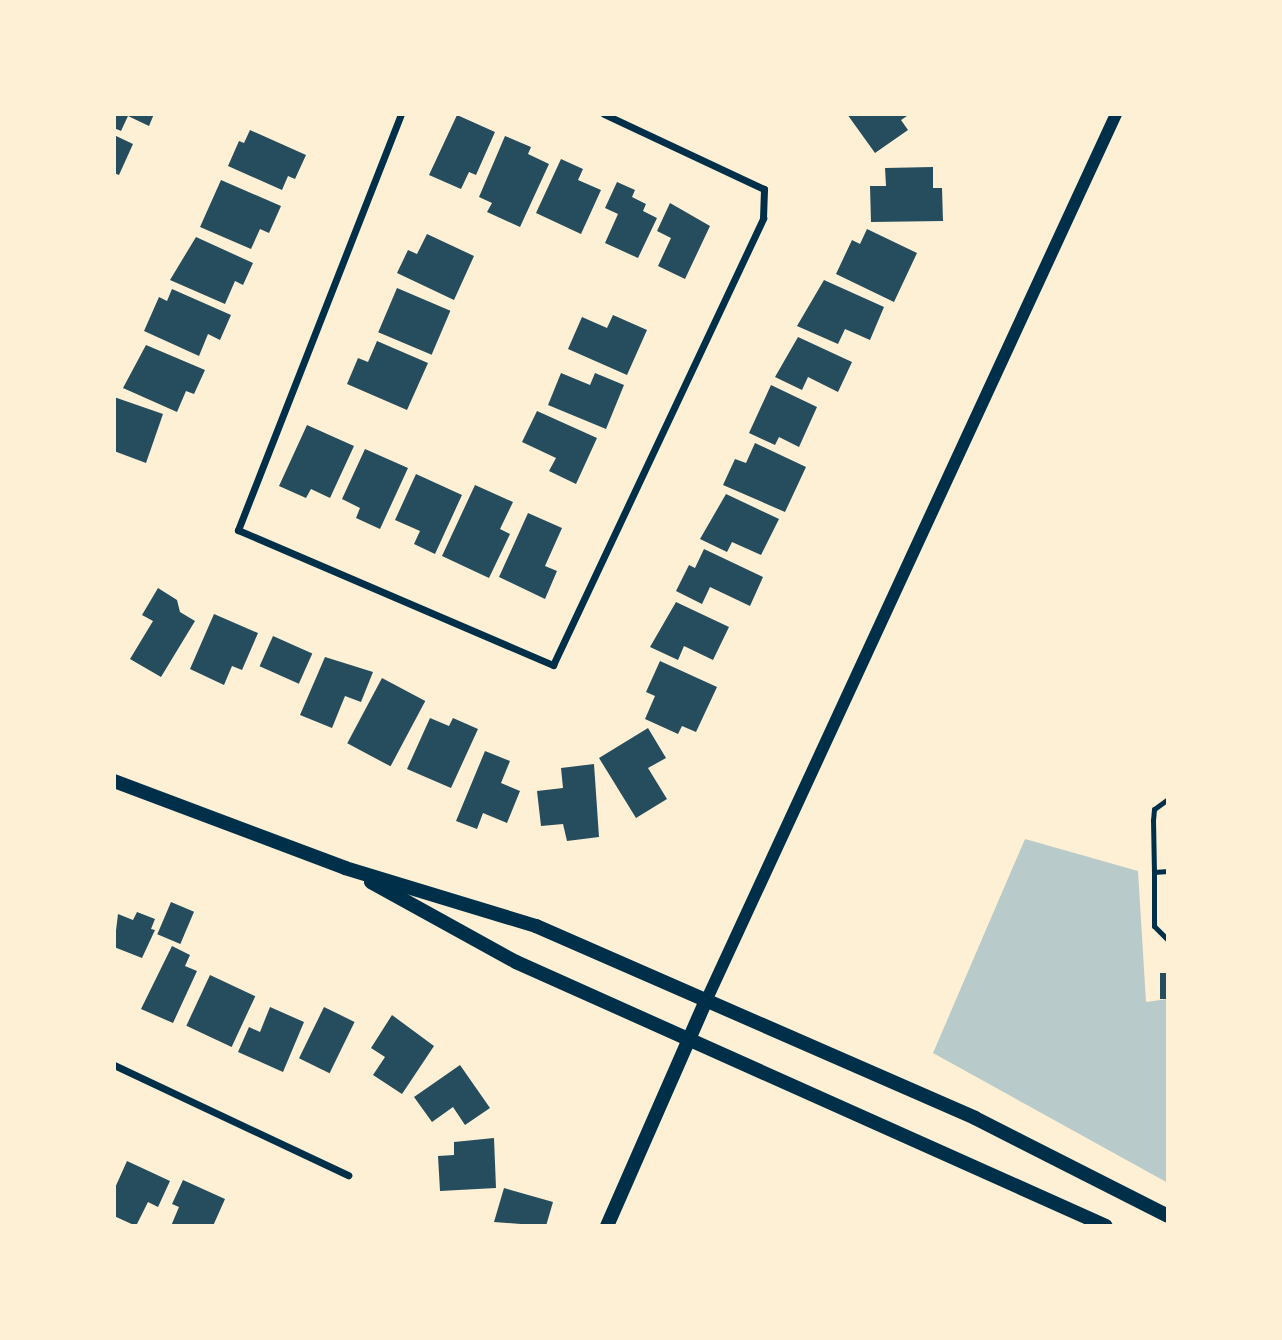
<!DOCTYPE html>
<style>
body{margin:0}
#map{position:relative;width:1282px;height:1340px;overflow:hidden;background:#fdf0d5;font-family:Helvetica,sans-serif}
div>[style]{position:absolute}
.green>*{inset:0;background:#b9caca}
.building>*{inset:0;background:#264d5e;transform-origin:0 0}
.service>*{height:5px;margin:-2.5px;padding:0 2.5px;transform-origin:2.5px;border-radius:2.5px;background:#003049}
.minor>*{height:7px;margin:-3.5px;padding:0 3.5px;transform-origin:3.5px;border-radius:3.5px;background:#003049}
.tertiary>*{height:12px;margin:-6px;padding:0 6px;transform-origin:6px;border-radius:6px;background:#003049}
.secondary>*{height:14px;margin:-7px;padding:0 7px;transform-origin:7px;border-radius:7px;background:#003049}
span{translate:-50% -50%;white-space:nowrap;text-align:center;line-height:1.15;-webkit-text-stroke:7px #fdf0d5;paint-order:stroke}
.frame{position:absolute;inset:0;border:116px solid #fdf0d5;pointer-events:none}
</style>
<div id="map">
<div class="green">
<i style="clip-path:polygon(1025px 839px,1138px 871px,1146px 1002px,1168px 999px,1168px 1183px,933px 1053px)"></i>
</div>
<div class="building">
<i style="clip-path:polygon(114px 114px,154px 114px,149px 126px,128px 116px,121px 131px,114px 128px)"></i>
<i style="clip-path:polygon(847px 114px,910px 114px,901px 120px,908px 130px,875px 153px)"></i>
<i style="clip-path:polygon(457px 115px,495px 132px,476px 175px,469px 172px,461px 189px,429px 175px)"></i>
<i style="clip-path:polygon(250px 130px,306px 155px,295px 179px,288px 176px,282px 190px,228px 166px,239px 141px,244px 143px)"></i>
<i style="clip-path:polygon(114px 135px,133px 144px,119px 175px,114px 173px)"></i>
<i style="clip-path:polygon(505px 136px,531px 147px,528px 154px,549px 164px,520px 227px,487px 212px,492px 203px,479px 197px)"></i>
<i style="clip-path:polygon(561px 159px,583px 169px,578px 180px,601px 190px,581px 234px,536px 213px)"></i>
<i style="clip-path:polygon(933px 167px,933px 188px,942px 188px,943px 221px,871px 222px,870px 186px,886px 186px,885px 168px)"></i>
<i style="clip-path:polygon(221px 180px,281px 206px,269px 233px,260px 229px,251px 249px,200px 227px)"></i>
<i style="clip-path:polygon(617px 182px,635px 190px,632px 197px,646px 204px,643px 211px,657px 218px,638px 258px,605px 243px,618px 214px,605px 208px)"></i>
<i style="clip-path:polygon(670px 203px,710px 226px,685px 279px,658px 266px,671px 238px,657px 231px)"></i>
<i style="clip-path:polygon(867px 229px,917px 253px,894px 302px,836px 274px,852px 240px,860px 244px)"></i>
<i style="clip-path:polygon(427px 234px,474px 256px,454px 300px,397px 273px,408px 250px,417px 254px)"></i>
<i style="clip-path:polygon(196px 237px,253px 263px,243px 285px,235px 281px,225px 304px,170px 280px)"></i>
<i style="clip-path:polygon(824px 280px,884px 307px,870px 340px,845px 329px,838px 344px,797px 326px)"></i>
<i style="left:397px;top:288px;width:58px;height:48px;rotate:23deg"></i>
<i style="clip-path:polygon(172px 289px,231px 315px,220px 340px,208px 334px,199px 356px,144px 331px,159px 297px,167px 301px)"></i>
<i style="clip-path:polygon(613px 315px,647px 330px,627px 375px,568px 349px,582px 317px,607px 328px)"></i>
<i style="clip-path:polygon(798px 337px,852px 362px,838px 392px,808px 377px,802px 390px,775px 377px)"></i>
<i style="clip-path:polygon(377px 341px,428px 363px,407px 410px,347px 384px,358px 358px,368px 362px)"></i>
<i style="clip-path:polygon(146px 345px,205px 370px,194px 394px,186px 391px,177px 412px,123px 388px)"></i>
<i style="clip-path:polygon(561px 373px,590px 385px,595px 373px,624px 385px,606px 429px,548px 405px)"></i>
<i style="clip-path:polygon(771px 385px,817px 407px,799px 447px,779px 437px,775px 445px,749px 433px)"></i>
<i style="clip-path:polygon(114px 397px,163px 414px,146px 463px,114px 451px)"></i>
<i style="clip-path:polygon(537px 411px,597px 438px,576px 484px,549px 471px,556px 458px,522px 442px)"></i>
<i style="clip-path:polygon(307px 425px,354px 446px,330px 498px,311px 489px,306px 498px,279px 486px)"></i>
<i style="clip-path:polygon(755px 443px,806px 467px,785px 512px,723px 485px,735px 459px,746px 463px)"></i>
<i style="clip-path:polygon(365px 449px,408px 468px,380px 529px,356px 518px,360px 508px,342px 499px)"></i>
<i style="clip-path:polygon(416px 474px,462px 495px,435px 554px,414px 544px,420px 531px,395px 520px)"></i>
<i style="clip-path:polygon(475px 485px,513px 502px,500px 529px,510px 534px,489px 578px,442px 556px)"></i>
<i style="clip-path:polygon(726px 494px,779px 519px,761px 555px,732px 542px,727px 552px,700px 539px)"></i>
<i style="clip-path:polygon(528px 513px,562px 528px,545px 566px,557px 571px,545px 599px,499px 577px)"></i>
<i style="clip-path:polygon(704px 549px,763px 577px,750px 606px,710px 587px,702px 604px,676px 591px,689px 565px,695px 568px)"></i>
<i style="clip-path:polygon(158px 588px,177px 600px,180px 612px,195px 621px,161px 677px,130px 659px,153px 621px,142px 615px)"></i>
<i style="clip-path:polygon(676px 602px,729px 627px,713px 660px,684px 646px,678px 660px,650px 647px)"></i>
<i style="clip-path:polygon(214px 614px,258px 633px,242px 670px,232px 666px,224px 685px,190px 669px)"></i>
<i style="left:273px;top:636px;width:43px;height:33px;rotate:24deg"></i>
<i style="clip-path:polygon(325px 657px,373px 672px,361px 702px,345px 696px,332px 728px,300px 715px)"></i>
<i style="clip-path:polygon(660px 661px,717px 687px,696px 732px,682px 726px,678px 734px,645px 719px,655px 696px,646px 692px)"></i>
<i style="left:382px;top:678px;width:49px;height:74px;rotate:28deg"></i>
<i style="clip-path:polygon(430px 718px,449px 726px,453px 718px,478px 729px,451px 788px,407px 769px)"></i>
<i style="clip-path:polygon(648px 728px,666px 758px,648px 768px,667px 799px,636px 818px,599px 758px)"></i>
<i style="clip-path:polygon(485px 751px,510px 761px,501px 783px,520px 791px,507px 823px,483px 813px,477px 829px,456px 821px)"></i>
<i style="clip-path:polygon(594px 764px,599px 837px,567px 841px,563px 824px,541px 826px,537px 791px,563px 788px,561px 768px)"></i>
<i style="left:171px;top:902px;width:25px;height:35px;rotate:23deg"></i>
<i style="clip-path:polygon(137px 912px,155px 919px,151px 929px,155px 930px,142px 958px,114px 947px,118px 914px,133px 920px)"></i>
<i style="clip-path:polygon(172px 946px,190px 955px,185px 966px,197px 971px,173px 1023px,141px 1009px)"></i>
<i style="left:1160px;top:973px;width:8px;height:26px"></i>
<i style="left:210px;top:975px;width:50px;height:56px;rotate:25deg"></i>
<i style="clip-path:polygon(270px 1007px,304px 1022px,283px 1072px,238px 1052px,249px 1027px,260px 1032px)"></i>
<i style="left:324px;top:1007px;width:34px;height:57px;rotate:26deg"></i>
<i style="clip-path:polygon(392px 1015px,434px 1046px,402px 1094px,373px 1075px,385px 1057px,371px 1048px)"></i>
<i style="clip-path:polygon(460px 1065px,490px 1108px,465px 1125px,453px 1107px,432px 1122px,414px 1097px)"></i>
<i style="clip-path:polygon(494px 1138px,496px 1188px,440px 1191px,438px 1156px,454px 1155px,454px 1142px)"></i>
<i style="clip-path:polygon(127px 1161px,170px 1181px,158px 1207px,148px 1202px,136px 1226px,114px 1216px,114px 1190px)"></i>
<i style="clip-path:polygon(183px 1180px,225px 1199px,213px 1226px,171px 1226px,179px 1207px,172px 1204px)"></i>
<i style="clip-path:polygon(504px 1188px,553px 1202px,546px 1226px,494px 1222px)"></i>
</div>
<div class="service">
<i style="left:1168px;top:799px;width:17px;rotate:144deg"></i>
<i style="left:1154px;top:809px;width:11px;rotate:95deg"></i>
<i style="left:1153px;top:820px;width:52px;rotate:88.9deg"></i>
<i style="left:1154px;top:872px;width:14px;rotate:-4deg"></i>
<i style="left:1154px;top:872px;width:54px;rotate:90deg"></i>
<i style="left:1154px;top:926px;width:20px;rotate:45deg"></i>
</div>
<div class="minor">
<i style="left:401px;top:114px;width:447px;rotate:111.4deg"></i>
<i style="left:238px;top:530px;width:343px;rotate:23.2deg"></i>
<i style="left:553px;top:665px;width:494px;rotate:-64.8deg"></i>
<i style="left:763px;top:218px;width:29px;rotate:-88deg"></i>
<i style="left:764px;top:189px;width:177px;rotate:-154.9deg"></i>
<i style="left:114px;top:1065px;width:259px;rotate:25.2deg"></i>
</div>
<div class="tertiary">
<i style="left:706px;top:1001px;width:977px;rotate:-65.19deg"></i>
</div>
<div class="secondary">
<i style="left:114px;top:781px;width:247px;rotate:20.6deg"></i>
<i style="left:345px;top:868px;width:200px;rotate:16.9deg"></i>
<i style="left:536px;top:926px;width:479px;rotate:23.6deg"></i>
<i style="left:975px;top:1118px;width:216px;rotate:26.9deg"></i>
<i style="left:371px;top:882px;width:166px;rotate:28.9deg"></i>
<i style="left:516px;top:962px;width:646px;rotate:24.11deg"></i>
<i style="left:607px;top:1226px;width:246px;rotate:-66.3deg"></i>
</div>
<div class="frame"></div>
</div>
